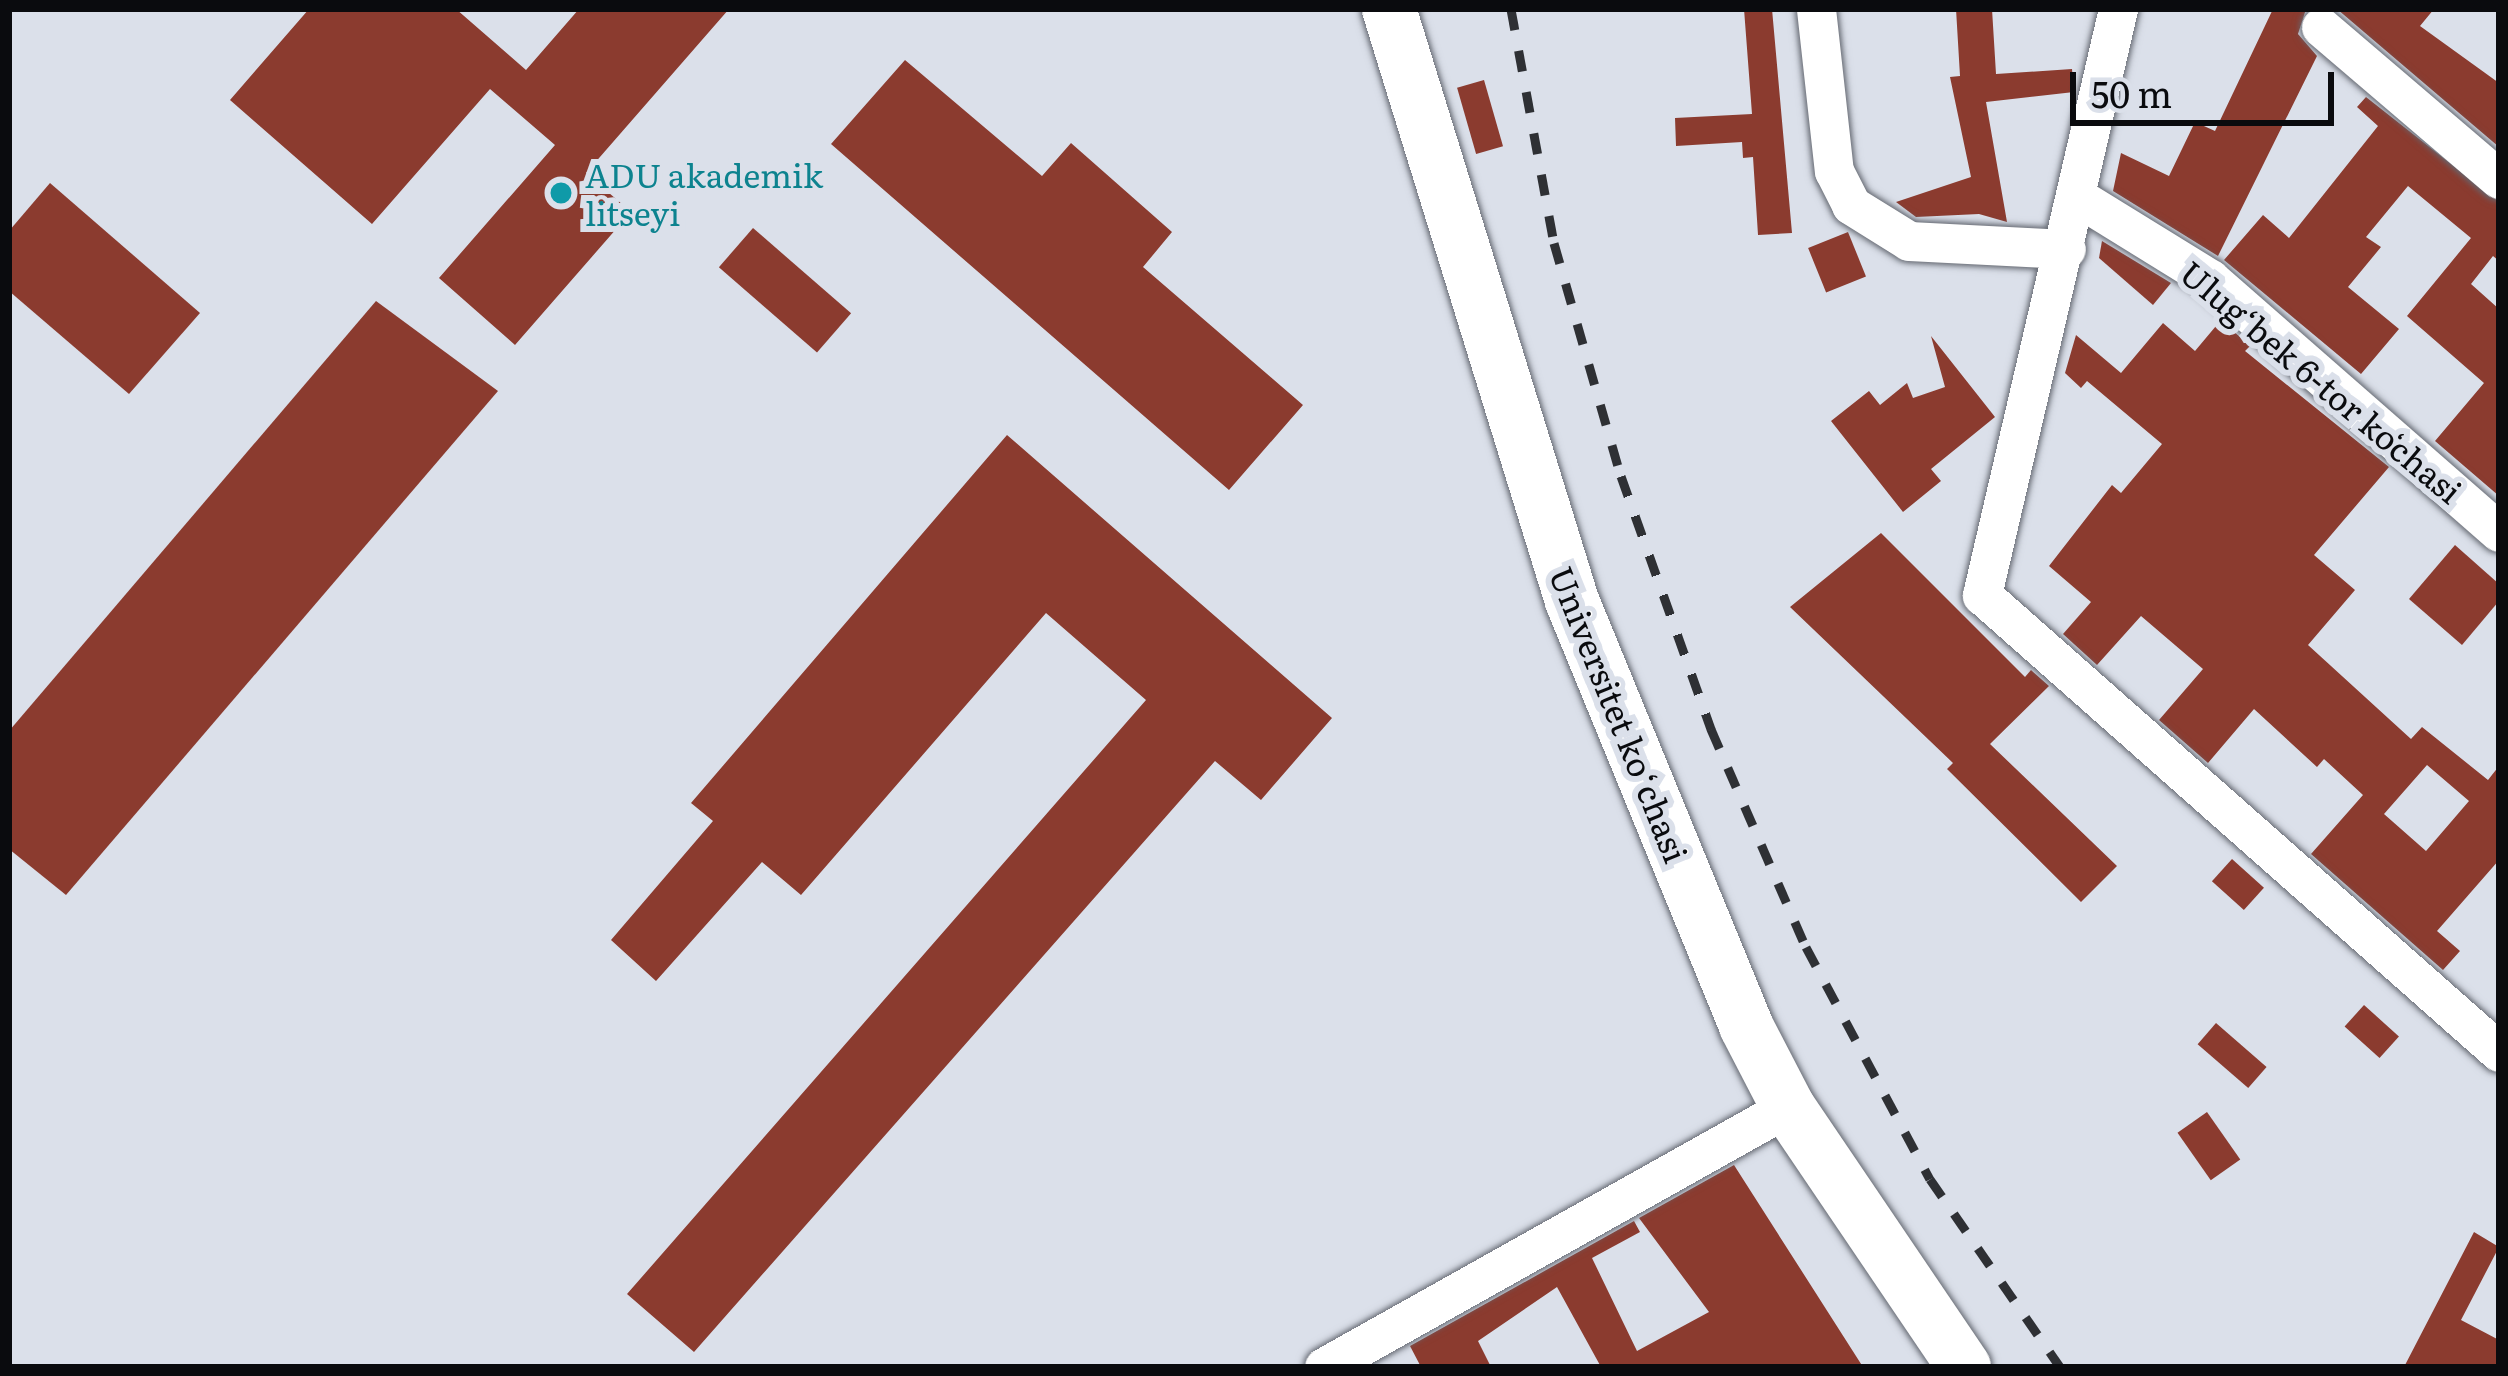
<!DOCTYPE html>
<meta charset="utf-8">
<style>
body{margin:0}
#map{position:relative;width:2508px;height:1376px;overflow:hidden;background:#dbe0ea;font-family:Literata,serif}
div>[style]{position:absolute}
.building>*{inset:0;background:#8b3b2f;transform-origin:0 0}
.roads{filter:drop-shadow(0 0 3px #646871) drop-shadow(0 0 3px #646871)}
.street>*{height:39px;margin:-19.5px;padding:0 19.5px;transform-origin:19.5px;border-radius:19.5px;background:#fff}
.secondary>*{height:54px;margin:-27px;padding:0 27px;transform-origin:27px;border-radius:27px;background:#fff}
.rail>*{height:9px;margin-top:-4.5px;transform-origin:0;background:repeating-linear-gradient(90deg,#2e3034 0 21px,transparent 0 42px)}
.dots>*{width:33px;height:33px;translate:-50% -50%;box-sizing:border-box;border:6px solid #dbe0ea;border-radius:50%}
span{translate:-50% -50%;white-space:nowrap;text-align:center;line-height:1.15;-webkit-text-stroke:12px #dbe0ea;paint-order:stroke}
.culture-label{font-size:33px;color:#0d838f}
.left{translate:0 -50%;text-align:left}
.street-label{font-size:33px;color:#0a0b0e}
.frame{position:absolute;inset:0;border:12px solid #0a0b0e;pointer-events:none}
.scale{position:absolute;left:2070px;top:72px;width:264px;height:54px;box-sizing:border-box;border:6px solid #0a0b0e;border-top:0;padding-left:15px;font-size:36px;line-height:42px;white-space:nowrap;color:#0a0b0e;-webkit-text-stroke:9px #dbe0ea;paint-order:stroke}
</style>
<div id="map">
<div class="building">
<i style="clip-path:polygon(309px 9px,456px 9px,526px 70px,579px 9px,729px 9px,586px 173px,631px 212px,515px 345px,439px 278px,555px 145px,490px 89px,372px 224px,230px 100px)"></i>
<i style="clip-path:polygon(1744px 9px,1772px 9px,1792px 233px,1758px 235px,1753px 157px,1743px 158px,1742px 142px,1676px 146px,1675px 118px,1752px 114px)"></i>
<i style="clip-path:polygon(1956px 9px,1992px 9px,1996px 74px,2072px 69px,2074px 92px,1986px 102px,2007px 222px,1979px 214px,1916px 217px,1896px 202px,1971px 177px,1950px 77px,1960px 76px)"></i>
<i style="clip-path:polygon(2273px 9px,2306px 9px,2298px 34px,2317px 56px,2218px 256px,2113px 191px,2121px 153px,2169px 176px,2195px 122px,2215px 131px)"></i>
<i style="clip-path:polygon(2337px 9px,2434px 9px,2420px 26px,2499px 83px,2499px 147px)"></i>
<i style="clip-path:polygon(905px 60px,1042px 176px,1071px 143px,1172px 232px,1143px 267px,1303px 405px,1229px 490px,831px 144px)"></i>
<i style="left:1484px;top:80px;width:69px;height:28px;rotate:74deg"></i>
<i style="clip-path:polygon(2366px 97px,2499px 202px,2499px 261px,2493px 256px,2471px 284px,2499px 309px,2499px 496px,2435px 441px,2484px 383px,2407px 316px,2471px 238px,2408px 186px,2366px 237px,2381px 247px,2348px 287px,2399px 329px,2361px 374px,2224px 260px,2263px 215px,2289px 238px,2378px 126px,2357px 107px)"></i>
<i style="clip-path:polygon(50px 183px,200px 313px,129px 394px,9px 291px,9px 231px)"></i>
<i style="left:753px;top:228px;width:130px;height:52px;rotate:41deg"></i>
<i style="left:1848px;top:232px;width:48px;height:43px;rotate:68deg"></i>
<i style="clip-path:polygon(2102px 241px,2171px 283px,2153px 305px,2099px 258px)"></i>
<i style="clip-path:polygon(376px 301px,498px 391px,66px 895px,9px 849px,9px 731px)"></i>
<i style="clip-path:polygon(evenodd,2221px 320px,2250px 346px,2245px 351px,2389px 467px,2314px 555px,2355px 590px,2308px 645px,2411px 739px,2422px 727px,2488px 780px,2499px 766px,2499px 860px,2437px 931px,2460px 951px,2443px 970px,2311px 854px,2363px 795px,2324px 759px,2317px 767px,2254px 709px,2208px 763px,2159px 720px,2203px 669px,2141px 616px,2097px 665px,2063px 634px,2091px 602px,2049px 566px,2112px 485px,2121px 493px,2162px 444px,2087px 381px,2081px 388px,2065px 373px,2076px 335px,2121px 373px,2163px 323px,2195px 351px,2221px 320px,2427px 765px,2469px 801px,2426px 851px,2384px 814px,2427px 765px)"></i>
<i style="clip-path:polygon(1931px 336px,1995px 417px,1931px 469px,1941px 481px,1903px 512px,1831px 421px,1869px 391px,1880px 405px,1907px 383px,1913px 398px,1945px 387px)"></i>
<i style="clip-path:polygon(1007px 435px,1332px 718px,1261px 800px,1215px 761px,694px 1352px,627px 1294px,1146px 700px,1046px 613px,801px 895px,762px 862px,656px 981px,611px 940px,713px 821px,691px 803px)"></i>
<i style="clip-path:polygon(1881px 533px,2025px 677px,2031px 670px,2049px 686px,1990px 744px,2117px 866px,2081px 902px,1947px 769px,1953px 763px,1790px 607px)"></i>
<i style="clip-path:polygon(2455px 545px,2499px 584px,2499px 601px,2462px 645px,2409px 599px)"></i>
<i style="left:2232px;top:859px;width:43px;height:30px;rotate:42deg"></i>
<i style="left:2364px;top:1005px;width:47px;height:29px;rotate:42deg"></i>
<i style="left:2216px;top:1023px;width:67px;height:28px;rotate:41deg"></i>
<i style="left:2207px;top:1112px;width:58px;height:36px;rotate:55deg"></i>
<i style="clip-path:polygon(1734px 1165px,1863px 1367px,1601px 1367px,1557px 1287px,1478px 1341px,1491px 1367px,1421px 1367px,1410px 1346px,1634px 1221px,1640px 1232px,1592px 1258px,1637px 1351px,1709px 1312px,1639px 1218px)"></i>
<i style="clip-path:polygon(2474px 1232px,2499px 1247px,2461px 1320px,2499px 1340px,2499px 1367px,2404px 1367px)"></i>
</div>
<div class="roads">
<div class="street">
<i style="left:1816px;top:9px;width:163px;rotate:83.7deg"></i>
<i style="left:1834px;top:171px;width:38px;rotate:63deg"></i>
<i style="left:1851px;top:205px;width:68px;rotate:31.8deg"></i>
<i style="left:1909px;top:241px;width:157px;rotate:2.9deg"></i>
<i style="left:2118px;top:9px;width:602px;rotate:103.07deg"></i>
<i style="left:1982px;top:595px;width:690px;rotate:41.47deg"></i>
<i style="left:2321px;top:27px;width:234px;rotate:40.5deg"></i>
<i style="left:2079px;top:198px;width:154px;rotate:31.7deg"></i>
<i style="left:2210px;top:279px;width:384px;rotate:41.2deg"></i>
<i style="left:1324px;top:1367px;width:532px;rotate:-29.26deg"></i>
</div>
<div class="secondary">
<i style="left:1389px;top:9px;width:620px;rotate:72.82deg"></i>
<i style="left:1572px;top:601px;width:459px;rotate:67.7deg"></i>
<i style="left:1746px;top:1026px;width:91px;rotate:62.6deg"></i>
<i style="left:1788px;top:1107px;width:314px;rotate:55.9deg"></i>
</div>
</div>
<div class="rail">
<i style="left:1511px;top:9px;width:238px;rotate:79.6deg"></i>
<i style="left:1554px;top:243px;width:242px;rotate:74deg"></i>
<i style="left:1621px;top:476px;width:269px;rotate:70.4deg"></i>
<i style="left:1711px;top:729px;width:238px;rotate:66.5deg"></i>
<i style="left:1806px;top:947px;width:263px;rotate:61.9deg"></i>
<i style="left:1930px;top:1179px;width:229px;rotate:55.3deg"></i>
</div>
<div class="dots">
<i style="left:561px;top:193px;background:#0f9aa8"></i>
</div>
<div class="culture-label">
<span class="left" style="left:585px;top:193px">ADU akademik<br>litseyi</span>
</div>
<div class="street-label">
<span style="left:2322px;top:381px;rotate:40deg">Ulug‘bek 6-tor koʻchasi</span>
<span style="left:1620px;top:714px;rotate:68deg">Universitet kо‘chasi</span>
</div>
<div class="frame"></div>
<div class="scale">50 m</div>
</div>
